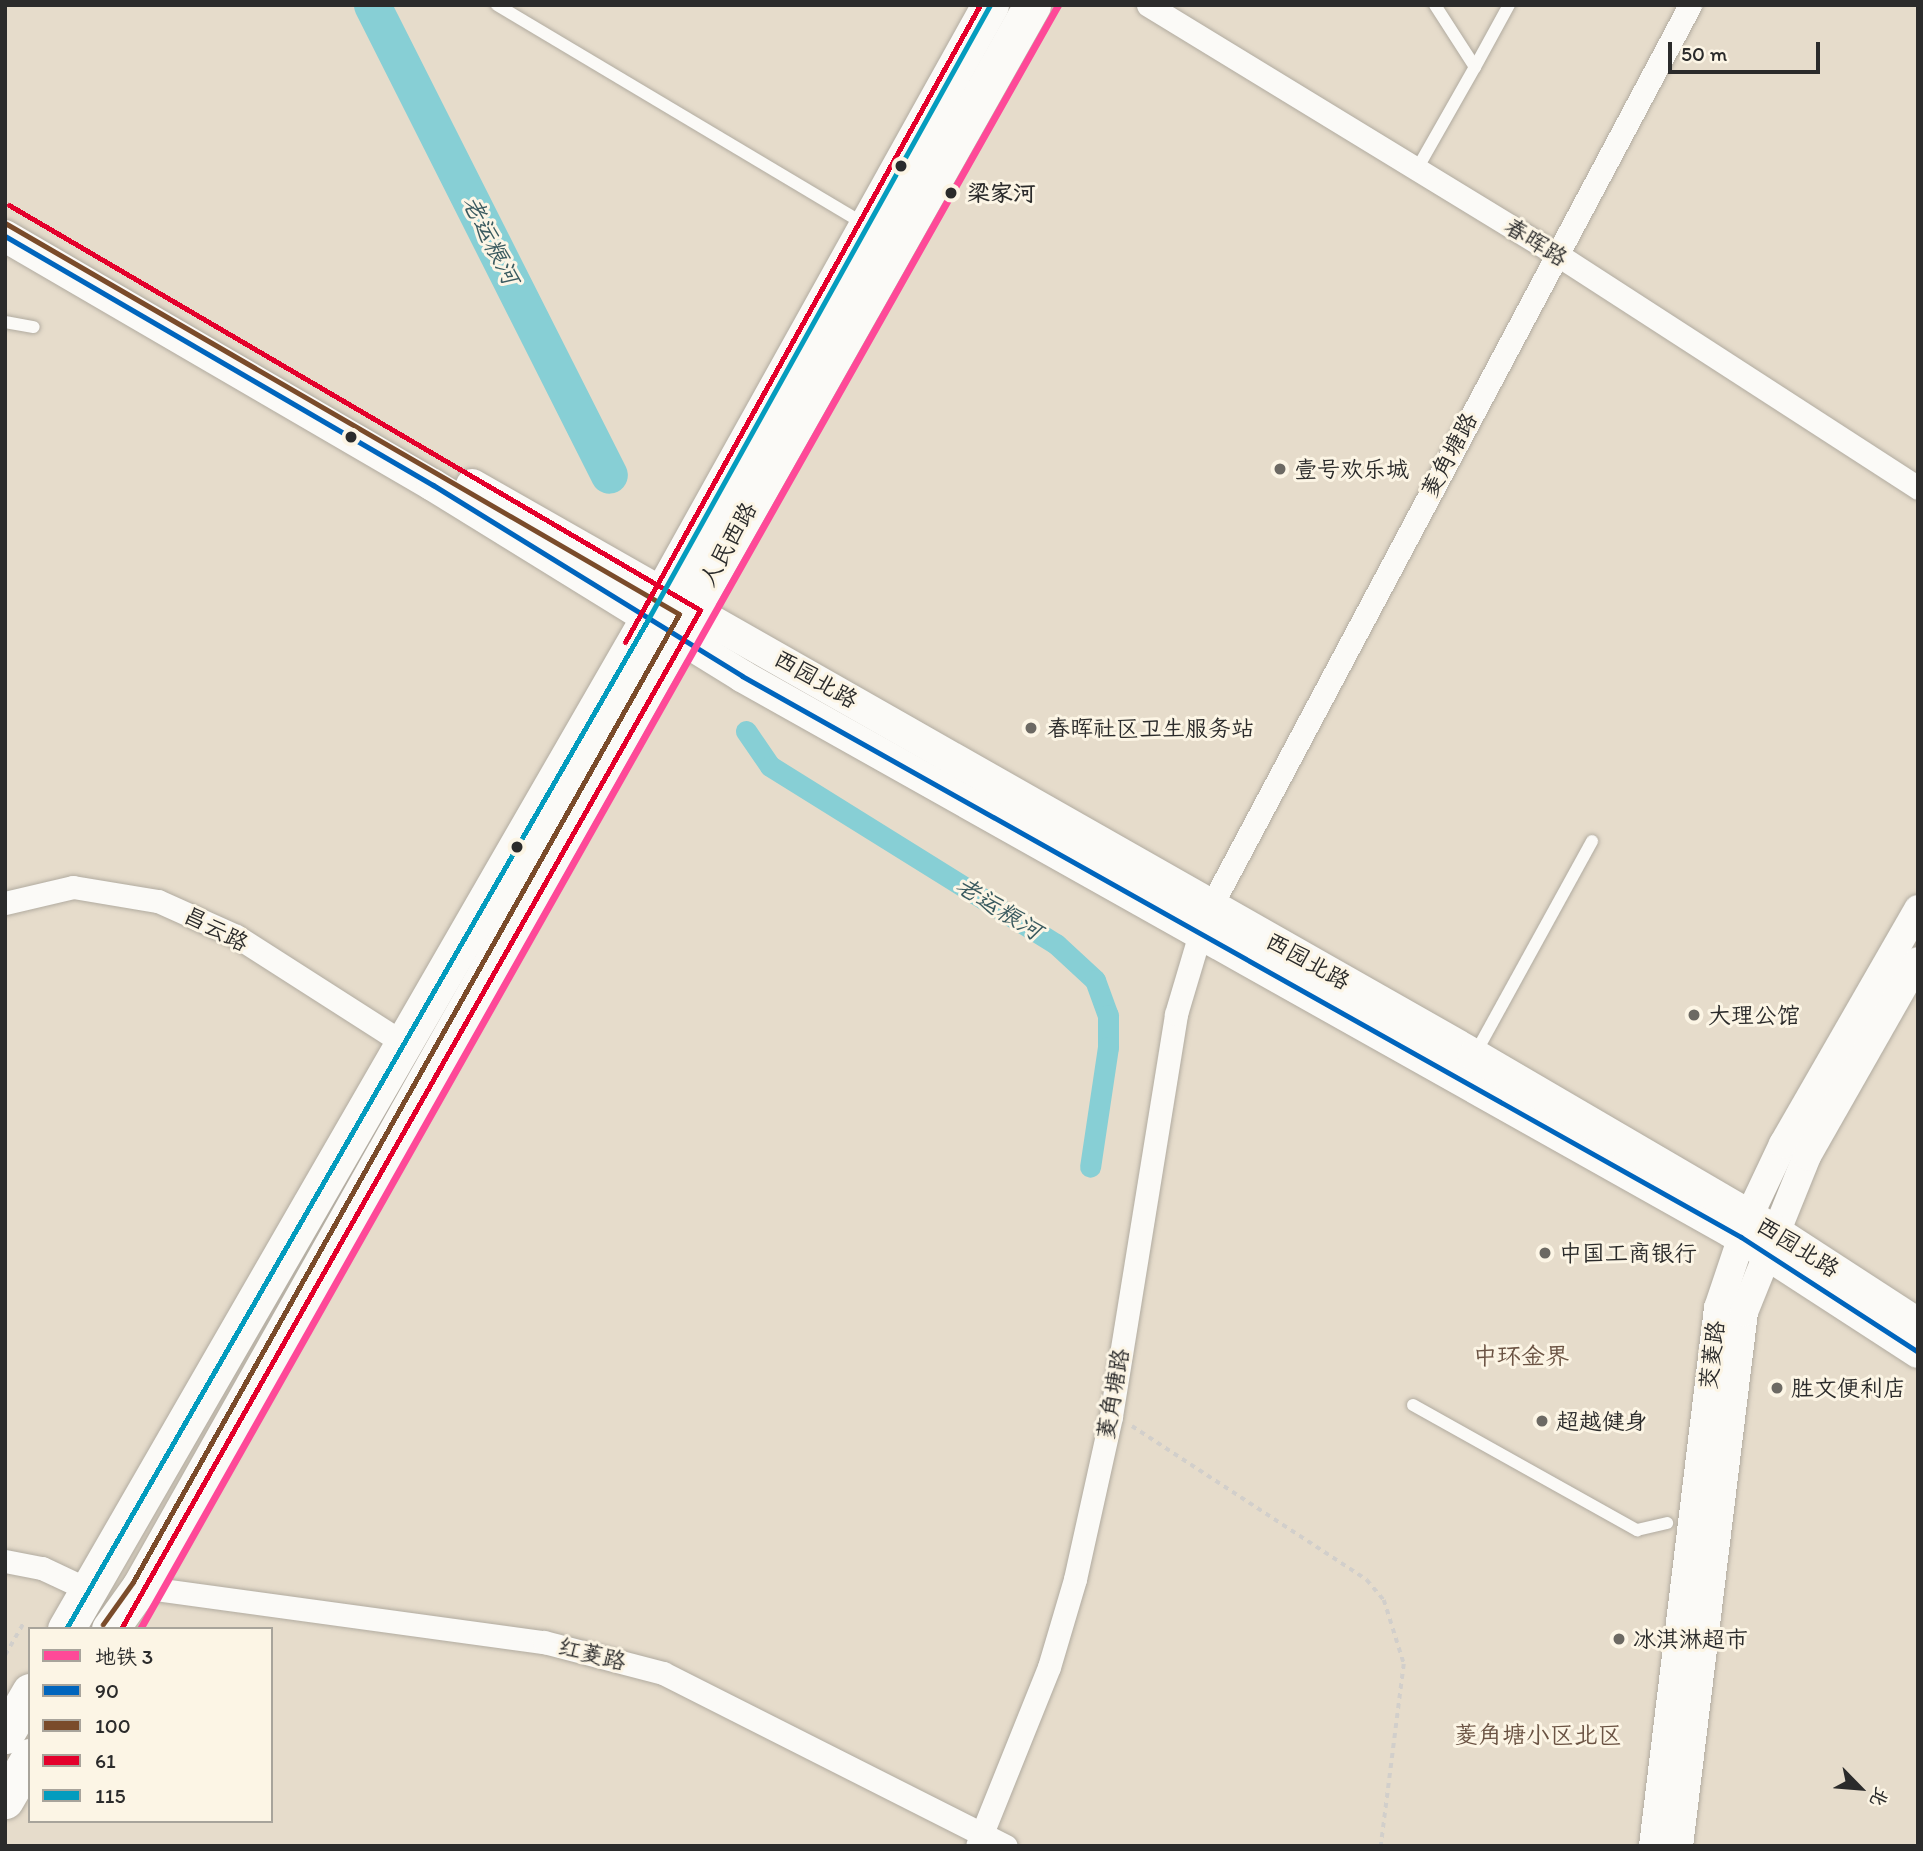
<!DOCTYPE html>
<meta charset="utf-8">
<style>
body{margin:0}
#map{position:relative;width:1923px;height:1851px;overflow:hidden;background:#e6dccb;font-family:Itim,"LXGW WenKai TC",sans-serif}
div>[style]{position:absolute}
.canal>*{height:21px;margin:-10.5px;padding:0 10.5px;transform-origin:10.5px;border-radius:10.5px;background:#87cfd5}
.river>*{height:37px;margin:-18.5px;padding:0 18.5px;transform-origin:18.5px;border-radius:18.5px;background:#87cfd5}
.path>*{height:3.5px;margin-top:-1.75px;transform-origin:0;background:repeating-linear-gradient(90deg,#d2cfcb 0 5px,transparent 0 10px)}
.roads{filter:drop-shadow(0 0 2px #b1aba0) drop-shadow(0 0 2px #b1aba0)}
.service>*{height:12px;margin:-6px;padding:0 6px;transform-origin:6px;border-radius:6px;background:#fbfaf7}
.minor>*{height:23px;margin:-11.5px;padding:0 11.5px;transform-origin:11.5px;border-radius:11.5px;background:#fbfaf7}
.tertiary>*{height:28px;margin:-14px;padding:0 14px;transform-origin:14px;border-radius:14px;background:#fbfaf7}
.secondary>*{height:32px;margin:-16px;padding:0 16px;transform-origin:16px;border-radius:16px;background:#fbfaf7}
.primary>*{height:37px;margin:-18.5px;padding:0 18.5px;transform-origin:18.5px;border-radius:18.5px;background:#fbfaf7}
.bus-1>*{height:5px;margin:-2.5px;padding:0 2.5px;transform-origin:2.5px;border-radius:2.5px;background:#0065bd}
.bus-2>*{height:5px;margin:-2.5px;padding:0 2.5px;transform-origin:2.5px;border-radius:2.5px;background:#7a4b2a}
.bus-3>*{height:5px;margin:-2.5px;padding:0 2.5px;transform-origin:2.5px;border-radius:2.5px;background:#e4002b}
.bus-4>*{height:5px;margin:-2.5px;padding:0 2.5px;transform-origin:2.5px;border-radius:2.5px;background:#049cbe}
.metro-1>*{height:7px;margin:-3.5px;padding:0 3.5px;transform-origin:3.5px;border-radius:3.5px;background:#fe4998}
.dots>*{width:19px;height:19px;translate:-50% -50%;box-sizing:border-box;border:4px solid #fcf5e5;border-radius:50%}
span{translate:-50% -50%;white-space:nowrap;text-align:center;line-height:1.15;-webkit-text-stroke:6px #fcf5e5;paint-order:stroke}
.stop-label{font-size:23px;color:#2b2b2b;font-weight:700}
.left{translate:0 -50%;text-align:left}
.street-label{font-size:23px;color:#2b2b2b}
.poi-label{font-size:23px;color:#2b2b2b}
.water-label{font-size:24px;color:#3a5a5f;font-style:italic}
.neighbourhood-label{font-size:24px;color:#6b5343}
.frame{position:absolute;inset:0;border:7px solid #2b2b2b;pointer-events:none}
.legend{position:absolute;left:28px;top:1627px;width:245px;height:196px;box-sizing:border-box;background:#fcf5e5;border:2px solid #a8a49b;margin:0;padding:9px 12px;list-style:none;font-size:21px;color:#2b2b2b}
.legend li{display:flex;align-items:center;gap:14px;height:35px}
.legend b{width:35px;border:2px solid #a8a49b}
.north{position:absolute;left:1825px;top:1753px;width:70px;height:70px;-webkit-text-stroke:5px #fcf5e5;paint-order:stroke;rotate:115deg;font-size:19px;font-weight:700;line-height:28px;text-align:center;color:#2b2b2b}
.north::after{content:'';display:block;margin:auto;width:24px;height:32px;background:#2b2b2b;clip-path:polygon(50% 0,100% 100%,50% 72%,0 100%)}
.scale{position:absolute;left:1668px;top:42px;width:152px;height:32px;box-sizing:border-box;border:4px solid #2b2b2b;border-top:0;padding-left:9px;font-size:21px;line-height:24px;white-space:nowrap;color:#2b2b2b;-webkit-text-stroke:5px #fcf5e5;paint-order:stroke}
</style>
<div id="map">
<div class="canal">
<i style="left:746px;top:731px;width:42px;rotate:55.6deg"></i>
<i style="left:770px;top:766px;width:337px;rotate:31.9deg"></i>
<i style="left:1056px;top:944px;width:53px;rotate:42.7deg"></i>
<i style="left:1095px;top:980px;width:37px;rotate:70deg"></i>
<i style="left:1108px;top:1015px;width:32px;rotate:90deg"></i>
<i style="left:1108px;top:1047px;width:121px;rotate:98.5deg"></i>
</div>
<div class="river">
<i style="left:372px;top:5px;width:526px;rotate:63.24deg"></i>
</div>
<div class="path">
<i style="left:1132px;top:1426px;width:281px;rotate:33.2deg"></i>
<i style="left:1367px;top:1580px;width:26px;rotate:50deg"></i>
<i style="left:1384px;top:1600px;width:67px;rotate:72.6deg"></i>
<i style="left:1404px;top:1664px;width:183px;rotate:97.2deg"></i>
<i style="left:5px;top:1655px;width:36px;rotate:-60deg"></i>
</div>
<div class="roads">
<div class="service">
<i style="left:497px;top:5px;width:428px;rotate:30.8deg"></i>
<i style="left:1435px;top:5px;width:74px;rotate:57.2deg"></i>
<i style="left:1475px;top:67px;width:71px;rotate:-61.3deg"></i>
<i style="left:1417px;top:169px;width:117px;rotate:-60.4deg"></i>
<i style="left:5px;top:322px;width:29px;rotate:10deg"></i>
<i style="left:1475px;top:1054px;width:243px;rotate:-61.2deg"></i>
<i style="left:1413px;top:1405px;width:257px;rotate:29.2deg"></i>
<i style="left:1637px;top:1530px;width:31px;rotate:-13deg"></i>
</div>
<div class="minor">
<i style="left:1148px;top:5px;width:477px;rotate:31.4deg"></i>
<i style="left:1555px;top:253px;width:432px;rotate:32.9deg"></i>
<i style="left:5px;top:903px;width:70px;rotate:-13.2deg"></i>
<i style="left:73px;top:887px;width:86px;rotate:9.4deg"></i>
<i style="left:158px;top:901px;width:85px;rotate:24.2deg"></i>
<i style="left:236px;top:936px;width:201px;rotate:32.6deg"></i>
<i style="left:1211px;top:906px;width:1020px;rotate:-62deg"></i>
<i style="left:5px;top:1561px;width:38px;rotate:11deg"></i>
<i style="left:42px;top:1568px;width:52px;rotate:25.1deg"></i>
<i style="left:140px;top:1587px;width:408px;rotate:7.8deg"></i>
<i style="left:544px;top:1642px;width:123px;rotate:14.6deg"></i>
<i style="left:663px;top:1673px;width:384px;rotate:26.8deg"></i>
<i style="left:977px;top:1846px;width:193px;rotate:-68.1deg"></i>
<i style="left:1049px;top:1667px;width:92px;rotate:-73.5deg"></i>
<i style="left:1075px;top:1579px;width:167px;rotate:-77.5deg"></i>
<i style="left:1111px;top:1416px;width:407px;rotate:-80.8deg"></i>
<i style="left:1176px;top:1014px;width:88px;rotate:-73.4deg"></i>
</div>
<div class="tertiary">
<i style="left:1653px;top:1846px;width:542px;rotate:-83.11deg"></i>
<i style="left:1718px;top:1308px;width:97px;rotate:-71.4deg"></i>
<i style="left:1749px;top:1216px;width:80px;rotate:-64.7deg"></i>
<i style="left:1783px;top:1144px;width:271px;rotate:-60.1deg"></i>
<i style="left:1679px;top:1846px;width:538px;rotate:-83.06deg"></i>
<i style="left:1744px;top:1312px;width:168px;rotate:-68deg"></i>
<i style="left:1807px;top:1156px;width:224px;rotate:-60.4deg"></i>
</div>
<div class="secondary">
<i style="left:5px;top:236px;width:495px;rotate:30.2deg"></i>
<i style="left:433px;top:485px;width:363px;rotate:31.7deg"></i>
<i style="left:742px;top:676px;width:1146px;rotate:29.32deg"></i>
<i style="left:1741px;top:1237px;width:211px;rotate:33deg"></i>
<i style="left:472px;top:485px;width:1153px;rotate:29.63deg"></i>
<i style="left:1474px;top:1055px;width:346px;rotate:30.3deg"></i>
<i style="left:1773px;top:1230px;width:173px;rotate:33deg"></i>
</div>
<div class="primary">
<i style="left:66px;top:1629px;width:1163px;rotate:-60.04deg"></i>
<i style="left:647px;top:621px;width:705px;rotate:-60.89deg"></i>
<i style="left:110px;top:1629px;width:52px;rotate:-54.5deg"></i>
<i style="left:140px;top:1587px;width:1816px;rotate:-60.58deg"></i>
<i style="left:5px;top:1735px;width:50px;rotate:-59.8deg"></i>
<i style="left:5px;top:1800px;width:50px;rotate:-59.8deg"></i>
</div>
</div>
<div class="bus-1">
<i style="left:5px;top:236px;width:495px;rotate:30.2deg"></i>
<i style="left:433px;top:485px;width:363px;rotate:31.7deg"></i>
<i style="left:742px;top:676px;width:1146px;rotate:29.32deg"></i>
<i style="left:1741px;top:1237px;width:211px;rotate:33deg"></i>
</div>
<div class="bus-2">
<i style="left:5px;top:223px;width:779px;rotate:30.12deg"></i>
<i style="left:679px;top:614px;width:1111px;rotate:119.43deg"></i>
<i style="left:133px;top:1582px;width:52px;rotate:125.5deg"></i>
</div>
<div class="bus-3">
<i style="left:9px;top:205px;width:801px;rotate:30.37deg"></i>
<i style="left:700px;top:610px;width:1172px;rotate:119.61deg"></i>
<i style="left:625px;top:642px;width:729px;rotate:-60.87deg"></i>
</div>
<div class="bus-4">
<i style="left:66px;top:1629px;width:1163px;rotate:-60.04deg"></i>
<i style="left:647px;top:621px;width:705px;rotate:-60.89deg"></i>
</div>
<div class="metro-1">
<i style="left:140px;top:1629px;width:1866px;rotate:-60.52deg"></i>
</div>
<div class="dots">
<i style="left:901px;top:166px;background:#2b2b2b"></i>
<i style="left:951px;top:193px;background:#2b2b2b"></i>
<i style="left:351px;top:437px;background:#2b2b2b"></i>
<i style="left:1280px;top:469px;background:#6c6963"></i>
<i style="left:1031px;top:728px;background:#6c6963"></i>
<i style="left:517px;top:847px;background:#2b2b2b"></i>
<i style="left:1694px;top:1015px;background:#6c6963"></i>
<i style="left:1545px;top:1253px;background:#6c6963"></i>
<i style="left:1777px;top:1388px;background:#6c6963"></i>
<i style="left:1542px;top:1421px;background:#6c6963"></i>
<i style="left:1619px;top:1639px;background:#6c6963"></i>
</div>
<div class="stop-label">
<span class="left" style="left:967px;top:193px">梁家河</span>
</div>
<div class="street-label">
<span style="left:1536px;top:242px;rotate:32deg">春晖路</span>
<span style="left:1449px;top:455px;rotate:-62deg">菱角塘路</span>
<span style="left:728px;top:544px;rotate:-61deg">人民西路</span>
<span style="left:816px;top:679px;rotate:30deg">西园北路</span>
<span style="left:216px;top:929px;rotate:27deg">昌云路</span>
<span style="left:1308px;top:961px;rotate:29deg">西园北路</span>
<span style="left:1798px;top:1247px;rotate:32deg">西园北路</span>
<span style="left:1712px;top:1355px;rotate:-83deg">茭菱路</span>
<span style="left:1113px;top:1394px;rotate:-80deg">菱角塘路</span>
<span style="left:592px;top:1654px;rotate:14deg">红菱路</span>
</div>
<div class="poi-label">
<span class="left" style="left:1294px;top:469px">壹号欢乐城</span>
<span class="left" style="left:1047px;top:728px">春晖社区卫生服务站</span>
<span class="left" style="left:1708px;top:1015px">大理公馆</span>
<span class="left" style="left:1559px;top:1253px">中国工商银行</span>
<span class="left" style="left:1791px;top:1388px">胜文便利店</span>
<span class="left" style="left:1556px;top:1421px">超越健身</span>
<span class="left" style="left:1633px;top:1639px">冰淇淋超市</span>
</div>
<div class="water-label">
<span style="left:491px;top:240px;rotate:63deg">老运粮河</span>
<span style="left:999px;top:908px;rotate:32deg">老运粮河</span>
</div>
<div class="neighbourhood-label">
<span style="left:1521px;top:1356px">中环金界</span>
<span style="left:1538px;top:1735px">菱角塘小区北区</span>
</div>
<div class="frame"></div>
<ul class="legend">
<li><b style="height:9px;background:#fe4998"></b>地铁 3</li>
<li><b style="height:9px;background:#0065bd"></b>90</li>
<li><b style="height:9px;background:#7a4b2a"></b>100</li>
<li><b style="height:9px;background:#e4002b"></b>61</li>
<li><b style="height:9px;background:#049cbe"></b>115</li>
</ul>
<div class="north">北</div>
<div class="scale">50 m</div>
</div>
